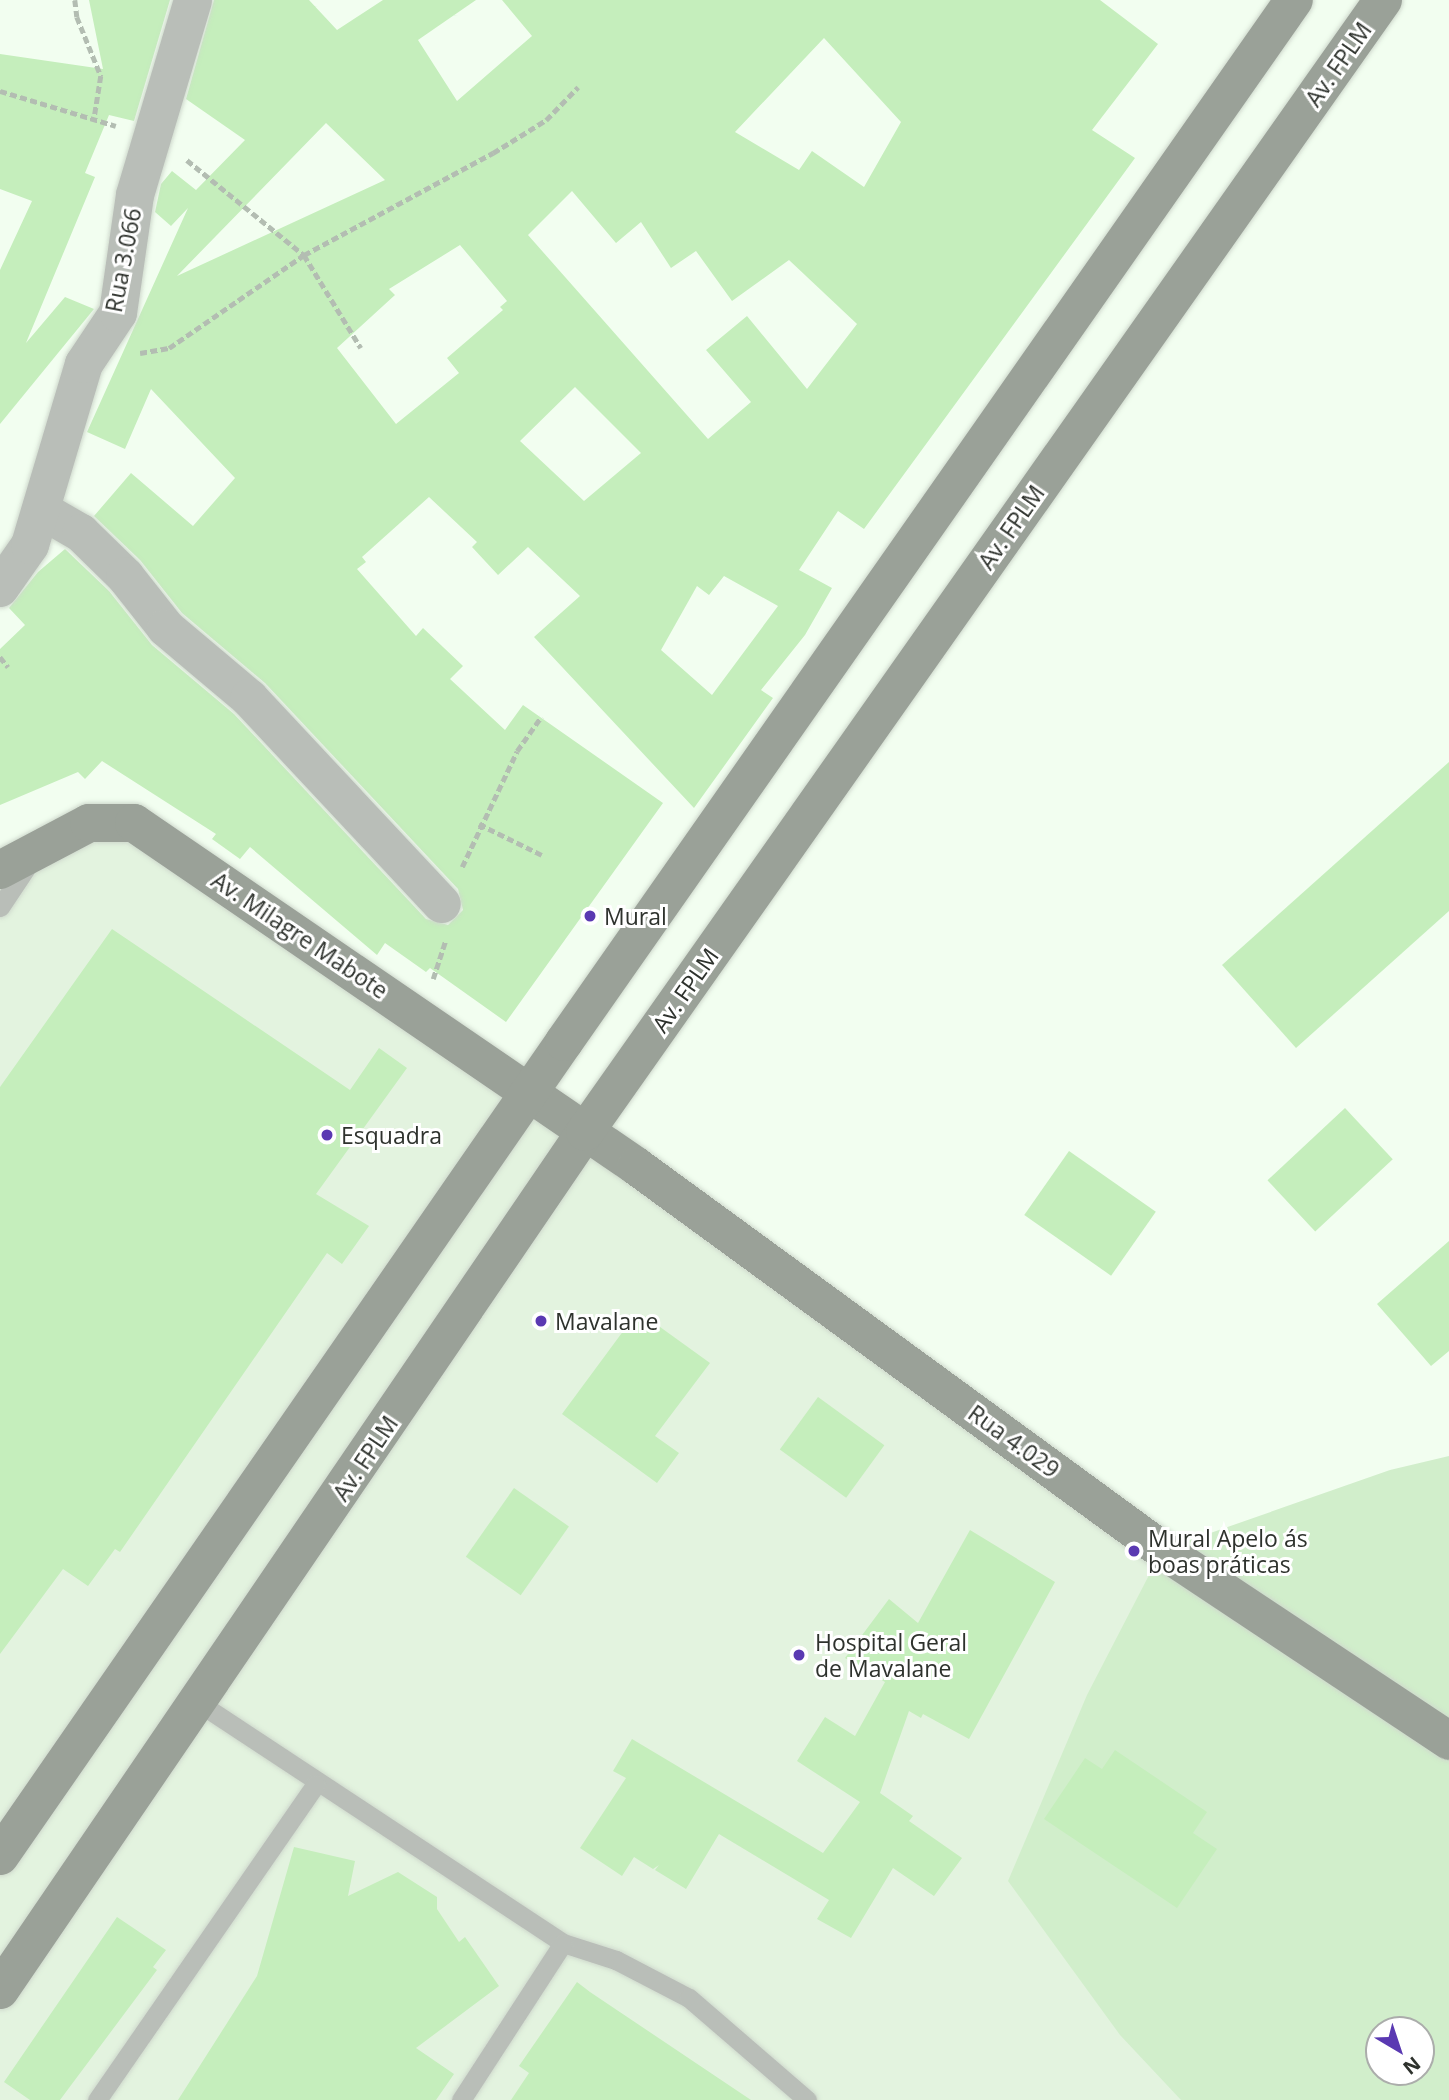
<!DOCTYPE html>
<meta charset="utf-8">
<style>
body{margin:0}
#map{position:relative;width:1449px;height:2100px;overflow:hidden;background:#f2fef0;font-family:"Open Sans",sans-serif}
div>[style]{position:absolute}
.built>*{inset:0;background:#e3f3df}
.green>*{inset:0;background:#d1eecb}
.building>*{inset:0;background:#c5eebc;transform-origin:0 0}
.path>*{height:4.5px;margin-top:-2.25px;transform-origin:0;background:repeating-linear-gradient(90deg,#b3bdb2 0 7px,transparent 0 10.5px)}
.roads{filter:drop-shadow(0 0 2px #cfd9cd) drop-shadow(0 0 2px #cfd9cd)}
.lane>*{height:19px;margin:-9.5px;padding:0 9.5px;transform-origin:9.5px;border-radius:9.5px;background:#b9beb8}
.street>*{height:38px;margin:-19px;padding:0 19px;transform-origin:19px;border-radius:19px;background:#b9beb8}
.secondary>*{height:38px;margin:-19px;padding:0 19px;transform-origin:19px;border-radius:19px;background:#9aa198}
.dots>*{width:19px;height:19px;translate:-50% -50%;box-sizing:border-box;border:4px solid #fff;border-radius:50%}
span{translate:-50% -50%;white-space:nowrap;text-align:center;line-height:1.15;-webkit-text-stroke:6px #fff;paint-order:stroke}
.street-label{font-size:23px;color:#2e322d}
.poi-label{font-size:23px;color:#2e322d}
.left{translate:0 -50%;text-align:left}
.north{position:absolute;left:1365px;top:2016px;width:70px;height:70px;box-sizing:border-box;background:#fff;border:2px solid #abadab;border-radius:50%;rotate:141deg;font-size:19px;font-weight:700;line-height:28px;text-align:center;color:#2e322d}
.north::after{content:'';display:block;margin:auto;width:24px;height:32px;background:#5a39b2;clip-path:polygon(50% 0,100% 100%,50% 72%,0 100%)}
</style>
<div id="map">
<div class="built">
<i style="clip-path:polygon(evenodd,134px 823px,1449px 1760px,1449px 2100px,0 2100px,0 870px,134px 823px,1379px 2030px,1421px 2030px,1421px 2072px,1379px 2072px,1379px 2030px)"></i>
</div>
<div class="green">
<i style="clip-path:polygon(evenodd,1449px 1456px,1449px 2100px,1181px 2100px,1120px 2035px,1008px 1881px,1087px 1695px,1162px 1550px,1390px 1470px,1449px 1456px,1379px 2030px,1421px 2030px,1421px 2072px,1379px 2072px,1379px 2030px)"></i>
</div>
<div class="building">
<i style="clip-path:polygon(89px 0,170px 0,134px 121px,109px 115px,85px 173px,95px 177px,26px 343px,65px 297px,94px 309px,0 424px,0 270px,32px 201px,0 189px,0 54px,103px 69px)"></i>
<i style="clip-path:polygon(evenodd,214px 0,309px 0,337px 30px,383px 0,476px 0,418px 40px,457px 101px,532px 36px,502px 0,1100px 0,1158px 44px,1092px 130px,1135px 158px,864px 529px,838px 511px,799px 570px,832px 588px,805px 635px,761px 690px,773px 698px,694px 808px,534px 637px,580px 596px,528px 547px,498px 575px,472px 547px,477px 542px,429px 497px,362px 557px,366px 562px,357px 569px,416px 636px,423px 628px,463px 666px,450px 679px,505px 730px,523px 705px,663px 803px,506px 1022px,430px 968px,426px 972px,385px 943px,377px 955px,250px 847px,240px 859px,212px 839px,216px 834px,102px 761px,85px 779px,78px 772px,0 805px,0 649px,25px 625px,9px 608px,38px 572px,65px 549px,109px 591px,152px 645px,234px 714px,426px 919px,448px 925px,463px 910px,458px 889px,265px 683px,182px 613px,140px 560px,94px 516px,131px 473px,193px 526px,235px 478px,151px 389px,125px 449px,87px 432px,188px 208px,171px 226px,155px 212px,161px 184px,172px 171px,196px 190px,245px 140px,186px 99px,214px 0,824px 38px,901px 122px,864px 187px,812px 151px,799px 170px,735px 132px,824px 38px,214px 0,326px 123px,385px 180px,177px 276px,326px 123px,214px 0,572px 191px,616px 243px,641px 222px,671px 268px,696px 251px,732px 301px,789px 260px,857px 324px,807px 389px,747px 316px,706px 350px,751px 402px,708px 439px,528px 235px,572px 191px,214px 0,460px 245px,507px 301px,500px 307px,503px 310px,447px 358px,459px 373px,396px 424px,337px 348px,395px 295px,389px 289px,460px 245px,214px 0,575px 387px,641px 453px,584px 501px,520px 441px,575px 387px,214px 0,724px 576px,778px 606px,712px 695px,661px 650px,697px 586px,709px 595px,724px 576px)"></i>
<i style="clip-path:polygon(1449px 762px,1449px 911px,1296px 1048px,1222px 965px)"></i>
<i style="clip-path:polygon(112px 929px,350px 1090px,379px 1048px,407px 1068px,316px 1194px,369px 1226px,342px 1264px,327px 1253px,120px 1552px,115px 1549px,88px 1586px,63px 1569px,0 1654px,0 1087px)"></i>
<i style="left:1345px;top:1108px;width:70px;height:106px;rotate:47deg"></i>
<i style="left:1069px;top:1151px;width:106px;height:78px;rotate:35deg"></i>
<i style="clip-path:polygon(1449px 1241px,1449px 1351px,1431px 1366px,1377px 1304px)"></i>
<i style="clip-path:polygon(642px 1314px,710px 1363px,655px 1436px,679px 1453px,657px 1483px,562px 1414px,624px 1330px,628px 1333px)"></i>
<i style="left:818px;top:1397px;width:82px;height:65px;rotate:36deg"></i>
<i style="left:514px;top:1488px;width:67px;height:84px;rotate:35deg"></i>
<i style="clip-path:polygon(970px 1530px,1055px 1582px,969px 1739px,923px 1714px,921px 1718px,909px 1711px,880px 1793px,913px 1816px,909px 1821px,962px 1858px,934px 1896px,893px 1868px,851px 1938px,817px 1919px,829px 1900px,719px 1834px,686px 1889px,655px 1870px,659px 1865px,653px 1869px,634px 1857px,622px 1876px,580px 1848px,626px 1778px,613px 1771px,632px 1739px,823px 1853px,860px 1802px,797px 1761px,825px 1717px,855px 1736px,885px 1682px,845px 1658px,889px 1599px,918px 1623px)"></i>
<i style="clip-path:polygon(1115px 1750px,1207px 1812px,1193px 1833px,1217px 1849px,1177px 1908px,1044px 1819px,1085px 1758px,1102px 1769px)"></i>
<i style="clip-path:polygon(294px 1847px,355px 1861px,348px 1896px,398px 1872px,437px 1897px,437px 1909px,459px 1942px,465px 1937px,499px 1986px,416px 2048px,454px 2074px,436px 2100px,178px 2100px,257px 1976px)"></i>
<i style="clip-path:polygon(117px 1917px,166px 1950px,153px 1967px,157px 1970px,60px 2100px,30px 2100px,4px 2082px)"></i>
<i style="clip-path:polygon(577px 1982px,590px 1992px,751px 2100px,511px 2100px,529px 2073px,519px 2066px)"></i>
</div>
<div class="path">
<i style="left:75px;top:0;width:17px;rotate:83deg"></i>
<i style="left:77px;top:17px;width:64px;rotate:67.9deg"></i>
<i style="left:101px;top:76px;width:45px;rotate:99deg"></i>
<i style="left:0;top:91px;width:121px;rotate:16.8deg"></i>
<i style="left:187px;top:160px;width:151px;rotate:39.1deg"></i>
<i style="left:304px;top:255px;width:109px;rotate:58.5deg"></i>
<i style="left:140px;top:353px;width:29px;rotate:-10deg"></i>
<i style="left:169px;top:348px;width:164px;rotate:-34.6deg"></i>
<i style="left:304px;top:255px;width:215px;rotate:-28.4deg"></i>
<i style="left:493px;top:153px;width:62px;rotate:-31.9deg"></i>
<i style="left:546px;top:120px;width:46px;rotate:-45.9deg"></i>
<i style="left:0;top:657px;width:13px;rotate:51deg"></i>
<i style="left:479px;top:824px;width:70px;rotate:26.2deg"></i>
<i style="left:462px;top:867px;width:128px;rotate:-64.6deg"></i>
<i style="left:517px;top:751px;width:42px;rotate:-54.8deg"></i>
<i style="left:433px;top:979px;width:40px;rotate:-72deg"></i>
</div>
<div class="roads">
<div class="lane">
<i style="left:0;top:907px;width:54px;rotate:-56.3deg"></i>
<i style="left:196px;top:1701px;width:440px;rotate:33.4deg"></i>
<i style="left:563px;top:1943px;width:56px;rotate:17.8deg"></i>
<i style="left:616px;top:1960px;width:82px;rotate:27.5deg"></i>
<i style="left:689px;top:1998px;width:156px;rotate:40.8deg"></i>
<i style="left:97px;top:2100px;width:384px;rotate:-55.3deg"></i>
<i style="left:461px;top:2100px;width:187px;rotate:-57deg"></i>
</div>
<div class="street">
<i style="left:41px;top:510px;width:46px;rotate:29.9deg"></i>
<i style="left:81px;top:533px;width:62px;rotate:44.3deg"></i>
<i style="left:125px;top:576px;width:66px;rotate:51.7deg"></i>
<i style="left:166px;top:628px;width:109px;rotate:40.1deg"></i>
<i style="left:249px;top:698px;width:282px;rotate:46.9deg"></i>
<i style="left:0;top:588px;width:52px;rotate:-55.1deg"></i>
<i style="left:30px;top:545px;width:189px;rotate:-73.4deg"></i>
<i style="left:84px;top:364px;width:61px;rotate:-56.3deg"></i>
<i style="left:118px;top:313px;width:119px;rotate:-81.8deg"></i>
<i style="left:135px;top:195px;width:203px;rotate:-73.4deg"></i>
</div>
<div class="secondary">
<i style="left:0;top:870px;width:101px;rotate:-27.8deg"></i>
<i style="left:89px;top:823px;width:45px"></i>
<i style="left:134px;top:823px;width:608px;rotate:34.34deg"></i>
<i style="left:636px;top:1166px;width:651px;rotate:36.13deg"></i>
<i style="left:1162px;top:1550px;width:345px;rotate:33.6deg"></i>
<i style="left:0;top:1856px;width:990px;rotate:-55.28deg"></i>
<i style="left:564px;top:1042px;width:1272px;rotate:-54.99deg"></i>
<i style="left:0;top:1990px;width:1038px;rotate:-55.71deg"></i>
<i style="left:585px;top:1132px;width:1385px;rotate:-54.82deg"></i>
</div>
</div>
<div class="dots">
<i style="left:590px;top:916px;background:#5a39b2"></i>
<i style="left:327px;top:1135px;background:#5a39b2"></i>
<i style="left:541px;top:1321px;background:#5a39b2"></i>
<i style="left:1134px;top:1551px;background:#5a39b2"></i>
<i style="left:799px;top:1655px;background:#5a39b2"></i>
</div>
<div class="street-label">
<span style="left:1338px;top:64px;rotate:-55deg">Av. FPLM</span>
<span style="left:123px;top:260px;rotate:-79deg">Rua 3.066</span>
<span style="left:1011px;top:527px;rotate:-55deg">Av. FPLM</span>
<span style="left:300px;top:935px;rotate:34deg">Av. Milagre Mabote</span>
<span style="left:685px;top:990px;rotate:-55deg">Av. FPLM</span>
<span style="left:1014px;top:1441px;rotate:36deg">Rua 4.029</span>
<span style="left:365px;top:1458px;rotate:-56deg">Av. FPLM</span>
</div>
<div class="poi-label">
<span class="left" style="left:604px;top:916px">Mural</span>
<span class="left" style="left:341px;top:1135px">Esquadra</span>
<span class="left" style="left:555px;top:1321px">Mavalane</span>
<span class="left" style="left:1148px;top:1551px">Mural Apelo ás<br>boas práticas</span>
<span class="left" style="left:815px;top:1655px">Hospital Geral<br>de Mavalane</span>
</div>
<div class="north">N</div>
</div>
